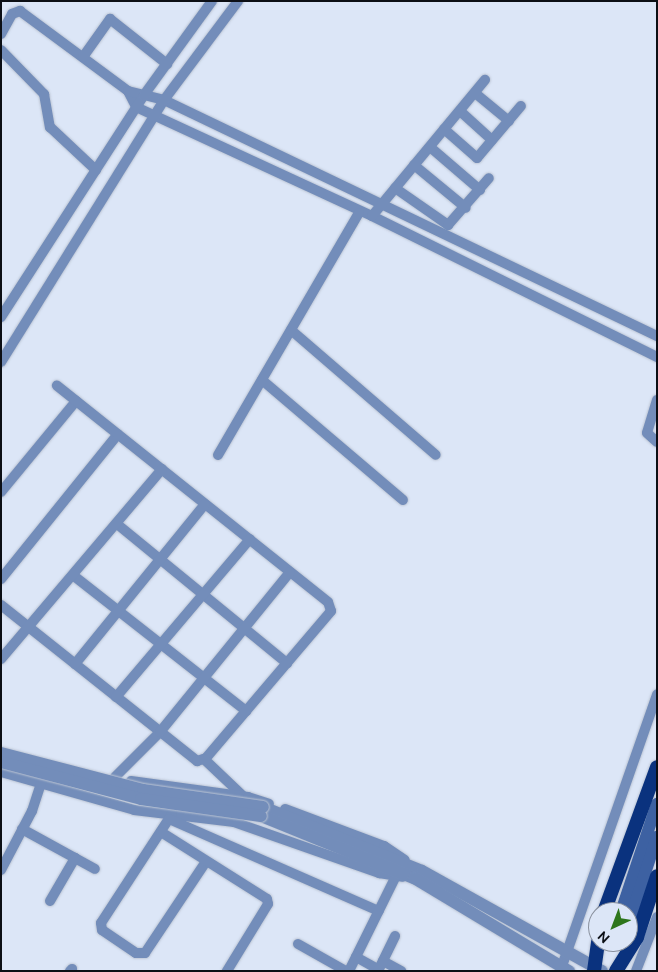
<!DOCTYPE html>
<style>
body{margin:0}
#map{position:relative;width:658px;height:972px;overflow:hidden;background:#dce6f7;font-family:Ubuntu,sans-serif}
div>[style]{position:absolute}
.roads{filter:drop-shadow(0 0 1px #bbc4d3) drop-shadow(0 0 1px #bbc4d3)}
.minor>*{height:10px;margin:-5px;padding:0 5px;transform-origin:5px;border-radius:5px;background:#738dba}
.tertiary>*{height:12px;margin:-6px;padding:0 6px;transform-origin:6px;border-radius:6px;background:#738dba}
.secondary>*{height:12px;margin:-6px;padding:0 6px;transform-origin:6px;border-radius:6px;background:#3d61a2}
.trunk>*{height:14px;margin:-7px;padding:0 7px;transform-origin:7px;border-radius:7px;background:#0a327e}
.bridges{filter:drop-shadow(0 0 1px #bbc4d3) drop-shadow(0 0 1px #bbc4d3)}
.tertiary-bridge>*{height:12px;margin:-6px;padding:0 6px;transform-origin:6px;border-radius:6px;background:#738dba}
span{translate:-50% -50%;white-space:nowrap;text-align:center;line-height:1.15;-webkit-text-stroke:4px #dce6f7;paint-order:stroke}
.frame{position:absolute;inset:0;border:2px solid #0c0f15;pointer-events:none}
.north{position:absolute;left:588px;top:902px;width:50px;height:50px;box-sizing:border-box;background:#dce6f7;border:1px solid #89909d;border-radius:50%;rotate:223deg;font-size:14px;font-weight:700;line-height:20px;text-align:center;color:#0c0f15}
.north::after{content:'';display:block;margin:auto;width:18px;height:22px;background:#2d761b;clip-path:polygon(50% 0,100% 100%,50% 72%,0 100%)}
</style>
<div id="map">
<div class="roads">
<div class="minor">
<i style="left:1px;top:34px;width:23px;rotate:-61deg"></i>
<i style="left:12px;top:14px;width:9px;rotate:-21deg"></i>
<i style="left:20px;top:11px;width:134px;rotate:36.5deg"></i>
<i style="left:128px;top:91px;width:18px;rotate:63deg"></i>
<i style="left:136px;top:107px;width:260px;rotate:24.8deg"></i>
<i style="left:372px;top:216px;width:318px;rotate:26.3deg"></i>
<i style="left:1px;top:50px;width:62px;rotate:45.7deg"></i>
<i style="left:44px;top:94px;width:34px;rotate:80deg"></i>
<i style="left:50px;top:127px;width:63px;rotate:43.1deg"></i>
<i style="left:83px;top:57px;width:47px;rotate:-54.6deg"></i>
<i style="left:110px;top:19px;width:73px;rotate:38.3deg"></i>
<i style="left:128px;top:91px;width:37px;rotate:14deg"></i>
<i style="left:164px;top:100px;width:547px;rotate:25.58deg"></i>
<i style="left:475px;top:93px;width:44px;rotate:39.5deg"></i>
<i style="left:460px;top:111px;width:43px;rotate:42.2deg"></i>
<i style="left:444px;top:129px;width:44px;rotate:41.3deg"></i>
<i style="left:477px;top:158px;width:68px;rotate:-49.8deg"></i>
<i style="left:430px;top:147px;width:66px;rotate:40.7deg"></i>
<i style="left:414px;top:165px;width:67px;rotate:39.6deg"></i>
<i style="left:395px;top:188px;width:65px;rotate:34.9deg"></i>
<i style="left:448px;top:225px;width:62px;rotate:-48.9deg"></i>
<i style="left:372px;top:216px;width:177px;rotate:-50.3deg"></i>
<i style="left:1px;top:317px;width:264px;rotate:-57.2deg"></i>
<i style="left:144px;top:95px;width:116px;rotate:-54.1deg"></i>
<i style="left:291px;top:330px;width:191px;rotate:40.8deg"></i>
<i style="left:1px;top:362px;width:309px;rotate:-58.1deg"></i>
<i style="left:164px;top:100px;width:124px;rotate:-53.2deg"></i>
<i style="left:262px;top:380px;width:185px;rotate:40.4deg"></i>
<i style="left:657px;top:400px;width:34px;rotate:107deg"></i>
<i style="left:647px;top:433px;width:13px;rotate:42deg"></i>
<i style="left:218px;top:455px;width:280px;rotate:-59.8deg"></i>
<i style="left:1px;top:492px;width:118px;rotate:-50.5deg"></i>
<i style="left:117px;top:524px;width:220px;rotate:39.3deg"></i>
<i style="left:74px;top:576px;width:219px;rotate:38.1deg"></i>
<i style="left:1px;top:579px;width:186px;rotate:-51.1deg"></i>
<i style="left:1px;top:605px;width:251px;rotate:38.5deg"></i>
<i style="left:197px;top:761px;width:9px;rotate:-18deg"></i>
<i style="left:206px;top:758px;width:193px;rotate:-49.6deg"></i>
<i style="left:331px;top:611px;width:9px;rotate:-108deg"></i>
<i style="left:328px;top:602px;width:347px;rotate:-141.4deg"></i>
<i style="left:1px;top:659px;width:249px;rotate:-49.7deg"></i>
<i style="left:75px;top:664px;width:206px;rotate:-50.9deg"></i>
<i style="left:116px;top:697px;width:207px;rotate:-49.7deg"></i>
<i style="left:204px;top:759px;width:55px;rotate:43.5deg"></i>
<i style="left:1px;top:772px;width:138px;rotate:15.9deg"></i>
<i style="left:134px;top:810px;width:101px;rotate:6.8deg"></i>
<i style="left:234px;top:822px;width:154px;rotate:19.4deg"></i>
<i style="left:379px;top:873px;width:24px;rotate:9deg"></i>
<i style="left:115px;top:777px;width:64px;rotate:-45deg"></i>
<i style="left:160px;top:732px;width:206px;rotate:-50.9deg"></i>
<i style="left:131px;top:781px;width:118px;rotate:7.8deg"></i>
<i style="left:248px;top:797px;width:22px;rotate:18deg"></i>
<i style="left:285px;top:809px;width:106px;rotate:20.5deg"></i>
<i style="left:384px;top:846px;width:25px;rotate:34deg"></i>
<i style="left:172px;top:814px;width:130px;rotate:123.1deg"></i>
<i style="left:101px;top:923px;width:7px;rotate:82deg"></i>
<i style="left:102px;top:930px;width:41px;rotate:34.1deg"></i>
<i style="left:136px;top:953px;width:9px"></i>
<i style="left:145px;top:953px;width:108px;rotate:-56.3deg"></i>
<i style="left:169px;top:819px;width:229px;rotate:23.7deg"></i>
<i style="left:22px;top:829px;width:83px;rotate:28.7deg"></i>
<i style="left:161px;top:832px;width:125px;rotate:32.3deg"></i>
<i style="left:267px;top:899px;width:5px;rotate:79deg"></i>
<i style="left:268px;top:904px;width:79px;rotate:121.5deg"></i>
<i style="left:1px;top:870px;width:67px;rotate:-62.3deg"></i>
<i style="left:32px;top:811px;width:35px;rotate:-72deg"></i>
<i style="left:50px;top:901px;width:50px;rotate:-59.8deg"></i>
<i style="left:298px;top:944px;width:55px;rotate:29.4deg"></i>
<i style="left:356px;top:957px;width:26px;rotate:29deg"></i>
<i style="left:383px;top:961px;width:21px;rotate:29deg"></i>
<i style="left:562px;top:966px;width:288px;rotate:-70.7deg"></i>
<i style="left:70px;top:971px;width:3px;rotate:-45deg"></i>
<i style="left:349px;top:971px;width:110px;rotate:-63.7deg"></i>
<i style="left:378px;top:971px;width:39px;rotate:-64deg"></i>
<i style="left:636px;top:971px;width:58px;rotate:-68.7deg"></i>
</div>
<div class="tertiary">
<i style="left:263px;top:807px;width:171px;rotate:21.9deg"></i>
<i style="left:422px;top:871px;width:206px;rotate:29.1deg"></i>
<i style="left:261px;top:816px;width:165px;rotate:22.1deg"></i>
<i style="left:414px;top:878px;width:181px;rotate:31deg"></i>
</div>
<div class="secondary">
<i style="left:621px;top:912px;width:114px;rotate:-71.6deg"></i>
<i style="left:628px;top:925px;width:93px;rotate:-71.8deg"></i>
</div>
<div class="trunk">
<i style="left:604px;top:912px;width:154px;rotate:-69.9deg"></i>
<i style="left:594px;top:971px;width:29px;rotate:-82deg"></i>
<i style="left:616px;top:971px;width:40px;rotate:-58deg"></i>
<i style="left:637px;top:937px;width:64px;rotate:-71.8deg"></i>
</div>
</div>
<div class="bridges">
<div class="tertiary-bridge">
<i style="left:1px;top:753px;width:147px;rotate:14.6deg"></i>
<i style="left:143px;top:790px;width:121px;rotate:8.1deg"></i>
<i style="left:1px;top:762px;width:145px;rotate:14.8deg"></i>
<i style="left:141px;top:799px;width:121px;rotate:8.1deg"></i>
</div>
</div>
<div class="frame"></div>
<div class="north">N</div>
</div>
